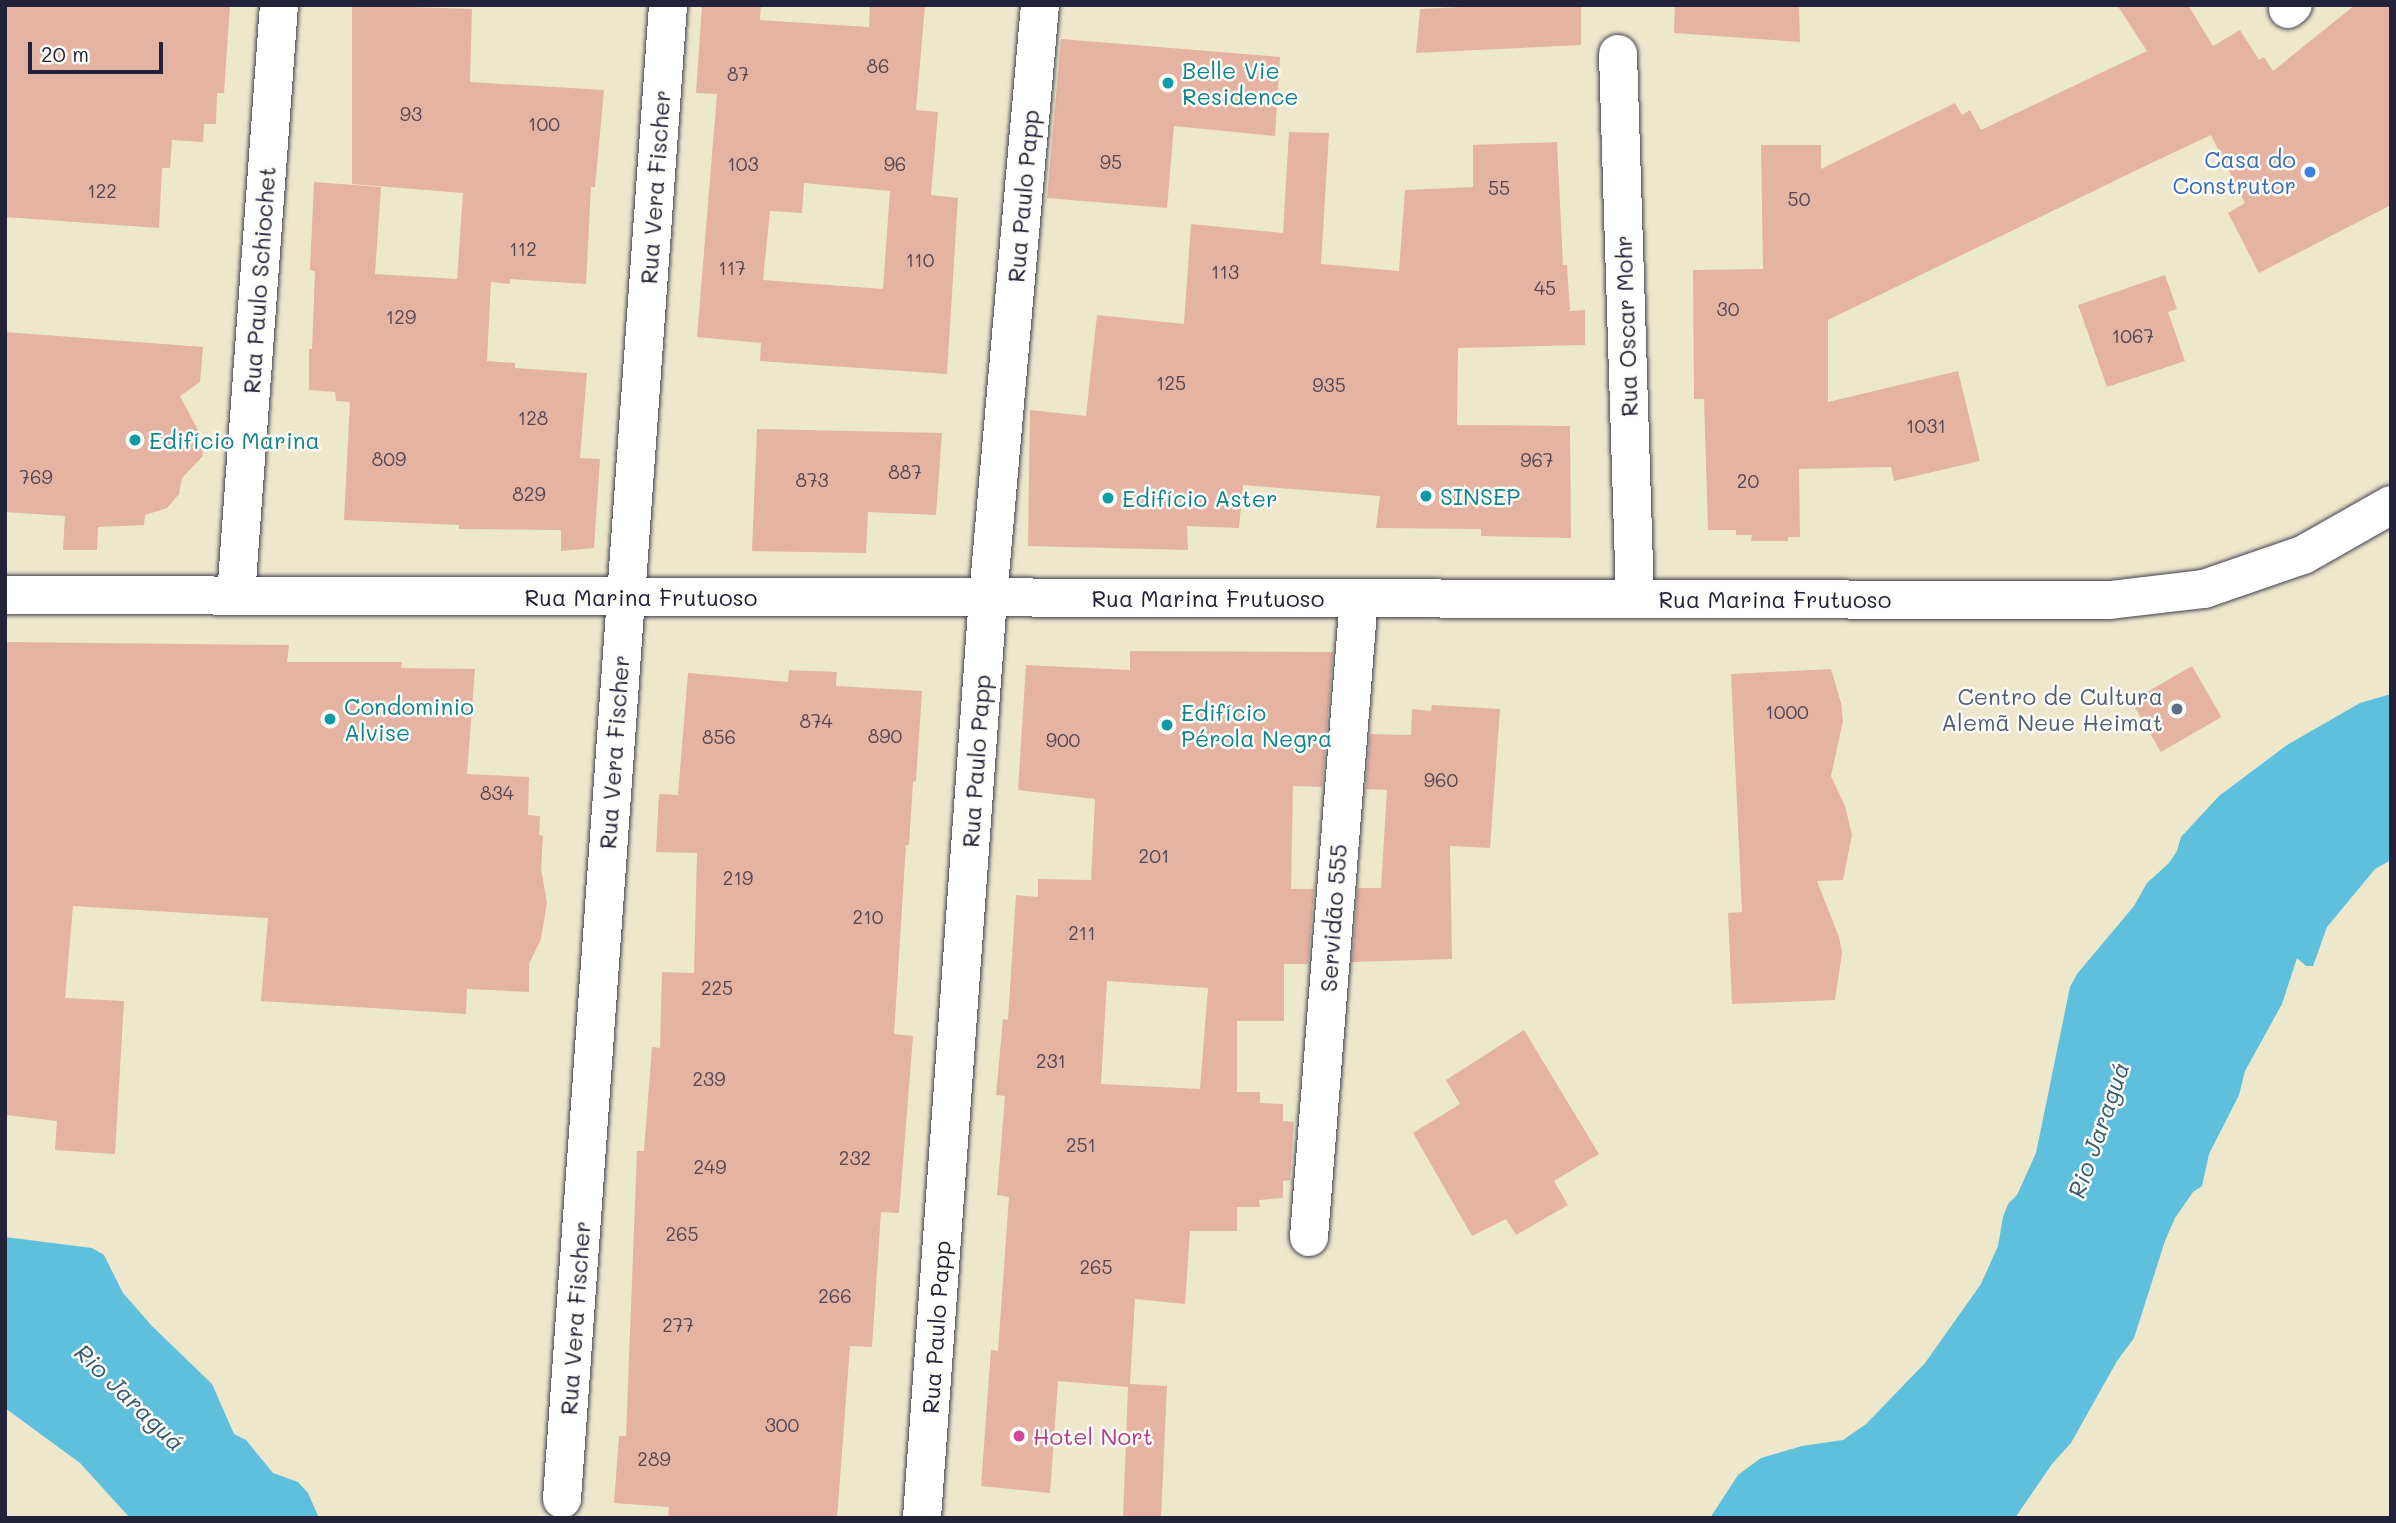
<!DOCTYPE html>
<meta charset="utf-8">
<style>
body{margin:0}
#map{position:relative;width:2396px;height:1523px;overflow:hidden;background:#ede8cc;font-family:Mali,sans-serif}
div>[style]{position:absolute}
.water>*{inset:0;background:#5ec0dc}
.building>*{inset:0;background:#e5b3a2;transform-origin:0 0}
.roads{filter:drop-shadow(0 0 2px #404051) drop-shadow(0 0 2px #404051)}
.minor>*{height:38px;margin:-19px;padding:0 19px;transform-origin:19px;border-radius:19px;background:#fff}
.dots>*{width:19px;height:19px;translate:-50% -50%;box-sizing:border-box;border:4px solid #fdfcf7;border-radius:50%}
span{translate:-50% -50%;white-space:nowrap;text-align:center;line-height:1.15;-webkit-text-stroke:5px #fdfcf7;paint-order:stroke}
.number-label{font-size:19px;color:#534655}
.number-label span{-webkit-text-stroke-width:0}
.culture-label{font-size:23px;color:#0d838f}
.left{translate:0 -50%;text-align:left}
.shop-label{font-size:23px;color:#366cbe}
.right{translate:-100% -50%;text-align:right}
.street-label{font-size:23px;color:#22223b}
.service-label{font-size:23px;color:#4e5e75}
.hotel-label{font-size:23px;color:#b23c85}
.water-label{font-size:24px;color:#375973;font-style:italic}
.frame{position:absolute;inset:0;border:7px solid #22223b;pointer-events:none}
.scale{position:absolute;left:28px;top:42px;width:135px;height:32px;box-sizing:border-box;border:4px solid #22223b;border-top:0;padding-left:9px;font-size:21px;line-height:24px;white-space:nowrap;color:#22223b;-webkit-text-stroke:5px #fdfcf7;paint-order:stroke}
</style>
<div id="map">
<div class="water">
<i style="clip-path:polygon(2391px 694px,2391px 860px,2375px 869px,2327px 927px,2313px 966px,2306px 966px,2297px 958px,2282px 1004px,2245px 1071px,2239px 1095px,2209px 1154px,2202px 1186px,2193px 1192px,2175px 1218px,2165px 1241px,2134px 1338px,2117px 1361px,2071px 1443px,2052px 1464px,2015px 1518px,1710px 1518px,1738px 1475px,1761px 1458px,1802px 1446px,1843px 1440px,1866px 1424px,1925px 1363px,1981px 1284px,1998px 1246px,2003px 1217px,2008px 1204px,2017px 1195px,2036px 1153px,2070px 987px,2077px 974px,2134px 906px,2147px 883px,2169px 863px,2177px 851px,2181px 837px,2219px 796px,2287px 745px,2360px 703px)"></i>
<i style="clip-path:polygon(5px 1237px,92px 1248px,104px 1255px,123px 1293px,152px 1326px,212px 1384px,234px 1434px,246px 1440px,273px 1473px,298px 1482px,308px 1493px,319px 1518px,130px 1518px,80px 1463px,5px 1408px)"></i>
</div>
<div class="building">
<i style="clip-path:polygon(5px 5px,230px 5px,224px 93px,217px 93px,216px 124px,204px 124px,203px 142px,172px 140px,170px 168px,162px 168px,159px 228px,5px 217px)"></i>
<i style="clip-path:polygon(352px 5px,472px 9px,470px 82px,604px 90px,595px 187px,591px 187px,586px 284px,510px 279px,510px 284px,491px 282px,487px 361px,515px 363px,515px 368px,587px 373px,580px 458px,600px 459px,594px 548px,561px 551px,561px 530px,459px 529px,459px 525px,344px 520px,350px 402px,336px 401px,335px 392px,309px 390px,309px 349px,312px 349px,315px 271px,310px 270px,314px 182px,381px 187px,375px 274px,457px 279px,463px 193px,352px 184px)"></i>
<i style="clip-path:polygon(evenodd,702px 5px,761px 5px,760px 20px,869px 27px,870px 5px,925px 5px,916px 110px,938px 112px,931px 195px,958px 198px,947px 374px,760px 361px,761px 343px,697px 337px,717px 94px,696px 93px,702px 5px,804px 183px,890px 191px,883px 289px,763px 280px,770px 211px,802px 213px,804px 183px)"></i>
<i style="clip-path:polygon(1502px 5px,1581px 5px,1581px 45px,1416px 53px,1420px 9px)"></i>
<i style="clip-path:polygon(1675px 5px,1799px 5px,1800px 42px,1674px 33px)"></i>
<i style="clip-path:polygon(2117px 5px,2188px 5px,2213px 46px,2240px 30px,2259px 60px,2264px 57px,2273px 71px,2355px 5px,2391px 5px,2391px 205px,2259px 273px,2228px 213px,2245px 203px,2211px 135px,2143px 167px,1828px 320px,1828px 402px,1958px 371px,1980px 461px,1894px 481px,1891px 467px,1799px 469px,1800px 537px,1788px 537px,1788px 541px,1751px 541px,1752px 535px,1736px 535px,1736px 530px,1708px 530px,1704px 399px,1694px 399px,1693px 270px,1763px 269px,1761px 145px,1821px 145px,1821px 169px,1955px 103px,1962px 115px,1970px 110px,1981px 130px,2147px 51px)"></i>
<i style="clip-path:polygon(1061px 39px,1280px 57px,1275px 136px,1174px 126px,1167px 208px,1047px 198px)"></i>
<i style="clip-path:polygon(1289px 132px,1329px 133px,1321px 264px,1399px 271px,1405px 190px,1473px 187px,1473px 145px,1557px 142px,1563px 265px,1567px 265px,1570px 311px,1585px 310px,1585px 345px,1458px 348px,1457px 425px,1570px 426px,1571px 538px,1481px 536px,1481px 529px,1376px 528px,1380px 496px,1243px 485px,1239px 528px,1187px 526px,1188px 550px,1028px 546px,1030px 410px,1086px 416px,1097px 315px,1184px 324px,1191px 224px,1283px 233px)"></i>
<i style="clip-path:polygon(2165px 275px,2177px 309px,2168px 312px,2185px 361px,2107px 387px,2078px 305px)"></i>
<i style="clip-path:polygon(5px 332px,203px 347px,200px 382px,180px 396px,199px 432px,203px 456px,182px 478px,179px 494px,167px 508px,145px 515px,144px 525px,98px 527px,97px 550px,63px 550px,65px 516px,5px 512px)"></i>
<i style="clip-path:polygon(757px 429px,942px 433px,936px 515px,868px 512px,866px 553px,752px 551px)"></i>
<i style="clip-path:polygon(5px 642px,289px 645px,287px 662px,402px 662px,401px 668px,475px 669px,467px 774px,529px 777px,528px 815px,540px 816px,539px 835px,543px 836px,541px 868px,547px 903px,541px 939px,529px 964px,529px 992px,467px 989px,466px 1014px,261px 1001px,268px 918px,73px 906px,65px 998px,124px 1001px,115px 1154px,55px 1150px,57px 1121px,6px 1115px)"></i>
<i style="clip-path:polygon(evenodd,1130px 651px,1333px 652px,1322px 787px,1293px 786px,1291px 889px,1314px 889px,1308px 964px,1284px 964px,1284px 1021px,1237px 1021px,1237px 1092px,1260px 1092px,1260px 1103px,1283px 1104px,1283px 1121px,1294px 1122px,1290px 1180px,1283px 1181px,1283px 1198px,1259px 1200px,1260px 1207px,1237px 1207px,1237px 1231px,1190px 1231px,1185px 1304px,1135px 1299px,1130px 1384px,1167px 1386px,1161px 1518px,1123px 1518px,1128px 1387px,1058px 1381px,1050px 1493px,981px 1486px,991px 1350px,998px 1351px,1009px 1197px,997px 1195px,1005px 1096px,996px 1095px,1003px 1019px,1008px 1020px,1016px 895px,1038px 897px,1038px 879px,1091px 880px,1095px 799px,1018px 790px,1026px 665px,1130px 670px,1130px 651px,1107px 981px,1208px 988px,1200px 1089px,1101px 1084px,1107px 981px)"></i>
<i style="left:2192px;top:666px;width:59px;height:70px;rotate:60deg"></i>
<i style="clip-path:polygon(1831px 669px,1841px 703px,1843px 721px,1831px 776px,1845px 806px,1852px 835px,1843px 880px,1817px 881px,1839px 937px,1842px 953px,1835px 1000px,1732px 1004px,1728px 913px,1742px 912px,1731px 674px)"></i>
<i style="clip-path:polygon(789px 670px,837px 672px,836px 686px,922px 691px,916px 781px,913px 782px,909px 845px,906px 845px,894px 1034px,913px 1036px,899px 1213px,881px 1212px,872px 1347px,850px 1346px,837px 1518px,668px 1518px,669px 1507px,614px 1503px,619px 1436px,626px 1436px,637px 1151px,644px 1151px,652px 1047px,660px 1048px,662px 972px,694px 973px,697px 853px,656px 852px,659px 794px,678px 795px,688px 673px,788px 682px)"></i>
<i style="clip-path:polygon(1432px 705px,1500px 709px,1490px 848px,1450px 846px,1452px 959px,1352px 962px,1358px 888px,1381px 888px,1387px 790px,1366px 789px,1370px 734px,1411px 735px,1412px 709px,1431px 711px)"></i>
<i style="clip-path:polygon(1524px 1030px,1599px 1154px,1554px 1181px,1568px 1205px,1516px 1235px,1506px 1219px,1472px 1236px,1413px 1133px,1460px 1104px,1446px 1080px)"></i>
</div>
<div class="roads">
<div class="minor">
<i style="left:2288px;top:9px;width:6px;rotate:-39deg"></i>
<i style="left:1618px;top:54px;width:544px;rotate:88.21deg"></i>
<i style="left:5px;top:595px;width:2105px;rotate:0.14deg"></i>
<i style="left:2110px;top:600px;width:95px;rotate:-6.7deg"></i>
<i style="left:2204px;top:589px;width:105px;rotate:-19deg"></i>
<i style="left:2303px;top:555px;width:101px;rotate:-29.6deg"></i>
<i style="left:236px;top:596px;width:593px;rotate:-85.84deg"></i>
<i style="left:1309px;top:1237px;width:641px;rotate:-85.53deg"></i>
<i style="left:562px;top:1499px;width:1498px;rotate:-85.94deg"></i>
<i style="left:922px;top:1518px;width:923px;rotate:-85.9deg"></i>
<i style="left:988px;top:597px;width:594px;rotate:-84.98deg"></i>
</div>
</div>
<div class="dots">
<i style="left:1168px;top:83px;background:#0f9aa8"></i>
<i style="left:2310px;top:172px;background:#3f7fe0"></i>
<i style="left:135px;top:440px;background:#0f9aa8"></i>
<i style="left:1426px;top:496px;background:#0f9aa8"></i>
<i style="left:1108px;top:498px;background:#0f9aa8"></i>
<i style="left:2177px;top:709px;background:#5c6f8a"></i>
<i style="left:330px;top:719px;background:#0f9aa8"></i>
<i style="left:1167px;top:725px;background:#0f9aa8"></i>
<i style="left:1019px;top:1436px;background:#d1479c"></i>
</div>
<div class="number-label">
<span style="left:878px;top:66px">86</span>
<span style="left:738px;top:74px">87</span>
<span style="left:411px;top:114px">93</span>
<span style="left:544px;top:124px">100</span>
<span style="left:1111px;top:162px">95</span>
<span style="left:743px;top:164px">103</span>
<span style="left:895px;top:164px">96</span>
<span style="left:1499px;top:188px">55</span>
<span style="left:102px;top:191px">122</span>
<span style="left:1799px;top:199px">50</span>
<span style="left:523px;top:249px">112</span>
<span style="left:920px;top:260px">110</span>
<span style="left:732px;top:268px">117</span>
<span style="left:1225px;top:272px">113</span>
<span style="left:1545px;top:288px">45</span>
<span style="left:1728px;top:309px">30</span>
<span style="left:401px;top:317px">129</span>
<span style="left:2133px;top:336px">1067</span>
<span style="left:1171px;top:383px">125</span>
<span style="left:1329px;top:385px">935</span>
<span style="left:533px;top:418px">128</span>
<span style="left:1926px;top:426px">1031</span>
<span style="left:389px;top:459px">809</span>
<span style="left:1537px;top:460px">967</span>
<span style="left:905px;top:472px">887</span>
<span style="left:36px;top:477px">769</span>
<span style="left:812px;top:480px">873</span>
<span style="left:1748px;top:481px">20</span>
<span style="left:529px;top:494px">829</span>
<span style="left:1787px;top:712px">1000</span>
<span style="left:816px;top:721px">874</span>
<span style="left:885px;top:736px">890</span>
<span style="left:719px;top:737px">856</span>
<span style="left:1063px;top:740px">900</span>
<span style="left:1441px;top:780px">960</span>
<span style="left:497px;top:793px">834</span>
<span style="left:1154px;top:856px">201</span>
<span style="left:738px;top:878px">219</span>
<span style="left:868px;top:917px">210</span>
<span style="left:1082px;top:933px">211</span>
<span style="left:717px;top:988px">225</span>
<span style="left:1051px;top:1061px">231</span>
<span style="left:709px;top:1079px">239</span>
<span style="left:1081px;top:1145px">251</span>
<span style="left:855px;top:1158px">232</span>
<span style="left:710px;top:1167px">249</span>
<span style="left:682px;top:1234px">265</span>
<span style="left:1096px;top:1267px">265</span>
<span style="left:835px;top:1296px">266</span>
<span style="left:678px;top:1325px">277</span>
<span style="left:782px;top:1425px">300</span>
<span style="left:654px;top:1459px">289</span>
</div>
<div class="culture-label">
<span class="left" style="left:1182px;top:83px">Belle Vie<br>Residence</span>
<span class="left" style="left:149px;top:440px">Edifício Marina</span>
<span class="left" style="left:1440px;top:496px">SINSEP</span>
<span class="left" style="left:1122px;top:498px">Edifício Aster</span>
<span class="left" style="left:344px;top:719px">Condominio<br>Alvise</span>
<span class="left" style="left:1181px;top:725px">Edifício<br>Pérola Negra</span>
</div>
<div class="shop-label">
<span class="right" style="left:2296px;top:172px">Casa do<br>Construtor</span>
</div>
<div class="street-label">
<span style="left:655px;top:187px;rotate:-86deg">Rua Vera Fischer</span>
<span style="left:1023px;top:196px;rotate:-85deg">Rua Paulo Papp</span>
<span style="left:259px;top:280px;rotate:-86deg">Rua Paulo Schiochet</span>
<span style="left:1626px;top:326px;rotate:-92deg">Rua Oscar Mohr</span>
<span style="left:641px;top:597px">Rua Marina Frutuoso</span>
<span style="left:1208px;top:598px">Rua Marina Frutuoso</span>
<span style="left:1775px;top:599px">Rua Marina Frutuoso</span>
<span style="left:614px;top:752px;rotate:-86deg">Rua Vera Fischer</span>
<span style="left:976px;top:761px;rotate:-86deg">Rua Paulo Papp</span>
<span style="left:1333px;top:918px;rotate:-86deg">Servidão 555</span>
<span style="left:575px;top:1318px;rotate:-86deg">Rua Vera Fischer</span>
<span style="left:936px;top:1327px;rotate:-86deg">Rua Paulo Papp</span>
</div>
<div class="service-label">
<span class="right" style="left:2163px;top:709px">Centro de Cultura<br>Alemã Neue Heimat</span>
</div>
<div class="hotel-label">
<span class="left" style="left:1033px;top:1436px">Hotel Nort</span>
</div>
<div class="water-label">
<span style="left:2098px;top:1130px;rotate:-71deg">Rio Jaraguá</span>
<span style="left:130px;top:1397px;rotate:44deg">Rio Jaraguá</span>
</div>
<div class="frame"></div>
<div class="scale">20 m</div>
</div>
